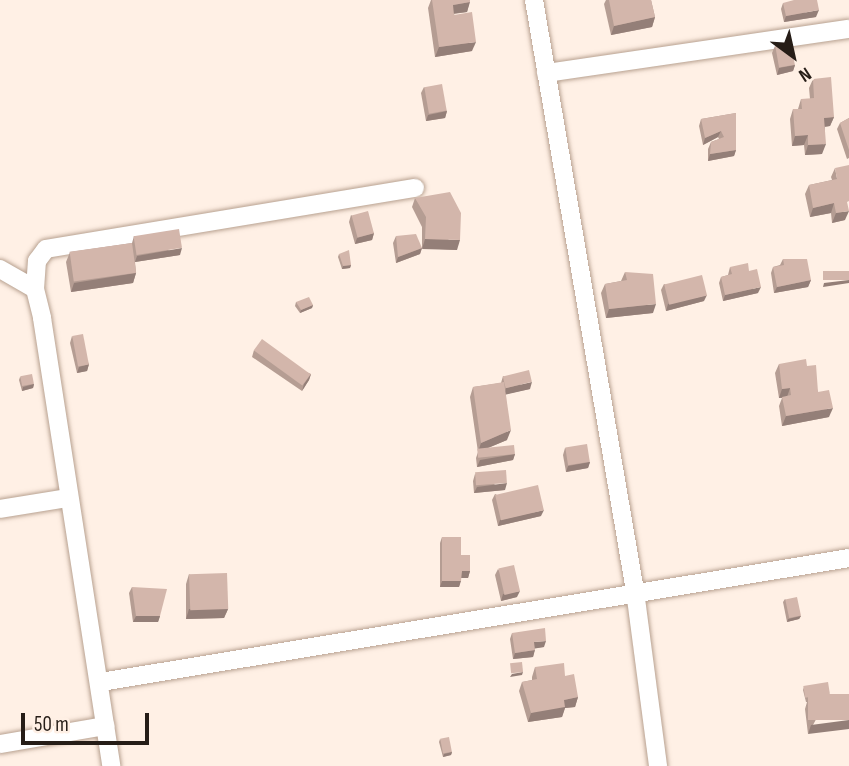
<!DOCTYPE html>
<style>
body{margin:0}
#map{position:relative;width:849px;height:766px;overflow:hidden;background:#fff0e5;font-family:"Sofia Sans Condensed",sans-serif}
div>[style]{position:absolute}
.roads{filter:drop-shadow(0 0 2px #b8a190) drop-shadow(0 0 2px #b8a190)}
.minor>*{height:18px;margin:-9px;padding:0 9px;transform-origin:9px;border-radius:9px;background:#fff}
.wall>*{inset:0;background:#b59d93}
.shaded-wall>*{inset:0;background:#947f78}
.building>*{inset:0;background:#d3b6ab;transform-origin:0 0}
span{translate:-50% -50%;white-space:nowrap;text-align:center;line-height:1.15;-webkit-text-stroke:5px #fff0e5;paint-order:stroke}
.north{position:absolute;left:758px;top:21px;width:70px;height:70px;-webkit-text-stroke:5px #fff0e5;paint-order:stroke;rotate:147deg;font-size:19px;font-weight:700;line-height:28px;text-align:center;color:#261d17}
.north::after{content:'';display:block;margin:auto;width:24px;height:32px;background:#261d17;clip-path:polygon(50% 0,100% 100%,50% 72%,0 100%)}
.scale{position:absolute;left:21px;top:713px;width:128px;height:32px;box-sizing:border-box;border:4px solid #261d17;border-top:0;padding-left:9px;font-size:21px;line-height:24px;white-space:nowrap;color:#261d17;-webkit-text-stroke:5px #fff0e5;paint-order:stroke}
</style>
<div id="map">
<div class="roads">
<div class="minor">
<i style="left:534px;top:0;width:600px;rotate:80.3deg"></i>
<i style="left:635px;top:591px;width:177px;rotate:82.5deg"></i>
<i style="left:546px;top:73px;width:306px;rotate:-8.3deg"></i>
<i style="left:0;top:269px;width:40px;rotate:29.7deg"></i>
<i style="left:35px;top:289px;width:30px;rotate:76deg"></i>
<i style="left:42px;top:318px;width:453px;rotate:81.2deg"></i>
<i style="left:35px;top:289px;width:28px;rotate:-86deg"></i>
<i style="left:37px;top:261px;width:15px;rotate:-53deg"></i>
<i style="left:46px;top:249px;width:374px;rotate:-9.4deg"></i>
<i style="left:0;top:509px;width:68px;rotate:-9.3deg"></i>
<i style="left:101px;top:682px;width:758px;rotate:-9.41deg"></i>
<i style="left:0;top:744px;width:107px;rotate:-9.7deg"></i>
</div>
</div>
<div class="wall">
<i style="clip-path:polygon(431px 0,470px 0,467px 12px,454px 14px,472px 51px,435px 57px,428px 8px)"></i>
<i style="clip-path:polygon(606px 0,651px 0,655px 17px,652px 27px,611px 35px,604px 4px)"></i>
<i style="clip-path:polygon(783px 3px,816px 17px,784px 22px,781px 9px)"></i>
<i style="clip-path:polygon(775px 46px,795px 65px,793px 71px,777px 75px,772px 53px)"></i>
<i style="clip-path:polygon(813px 79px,834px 117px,830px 126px,825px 127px,822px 154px,805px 155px,804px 145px,792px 146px,790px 119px,793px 109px,798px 109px,801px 99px,810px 99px,809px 88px)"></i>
<i style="clip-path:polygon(424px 87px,447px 111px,445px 118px,426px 121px,421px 93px)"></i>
<i style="clip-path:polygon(736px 113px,736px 150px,734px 156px,708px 161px,708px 149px,711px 142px,719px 139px,718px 137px,703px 145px,699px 126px,701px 119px)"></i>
<i style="clip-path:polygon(849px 118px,849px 158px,847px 159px,837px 129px,840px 123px)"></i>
<i style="clip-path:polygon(835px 168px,845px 220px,832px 223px,831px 213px,810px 217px,805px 194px,809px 185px,832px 180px,831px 177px)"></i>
<i style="clip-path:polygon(415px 198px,457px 250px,422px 248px,420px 254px,396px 263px,393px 243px,396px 236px,422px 248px,422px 227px,412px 207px)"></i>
<i style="clip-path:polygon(351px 215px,374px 233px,372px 240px,355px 244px,349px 222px)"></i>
<i style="clip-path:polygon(134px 236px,180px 255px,135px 262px,136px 273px,133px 283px,71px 292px,66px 262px,70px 252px,132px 243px)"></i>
<i style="clip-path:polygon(339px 254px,351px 265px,350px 268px,342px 269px,338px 257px)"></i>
<i style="clip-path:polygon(783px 259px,811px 280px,808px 287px,774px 293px,771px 273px,773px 267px,780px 265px)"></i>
<i style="clip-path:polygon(730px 267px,758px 293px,723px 301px,719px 283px,721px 277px,728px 275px)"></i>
<i style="clip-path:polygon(625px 272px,653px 313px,606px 318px,601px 293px,605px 284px,621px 281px)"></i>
<i style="clip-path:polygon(664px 284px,704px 301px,666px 311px,661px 290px)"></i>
<i style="clip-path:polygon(296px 302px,313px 305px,312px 308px,300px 313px,295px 306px)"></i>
<i style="clip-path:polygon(72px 336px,89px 364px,87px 371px,77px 373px,70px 343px)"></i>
<i style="clip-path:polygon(254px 350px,311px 374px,309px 380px,302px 391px,252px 357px)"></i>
<i style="clip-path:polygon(779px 364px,807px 366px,829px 417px,782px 426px,779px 406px,782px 398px,779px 398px,775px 373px)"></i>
<i style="clip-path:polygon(503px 376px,530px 389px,506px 394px,507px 440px,481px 451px,515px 454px,513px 460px,477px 467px,476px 458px,478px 452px,470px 397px,473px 387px,501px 383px)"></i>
<i style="clip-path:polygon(20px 377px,34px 384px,33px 388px,22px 391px,19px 380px)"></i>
<i style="clip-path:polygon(565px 448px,590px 462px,588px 468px,566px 472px,563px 455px)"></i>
<i style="clip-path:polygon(475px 474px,505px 490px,474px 493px,473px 481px)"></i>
<i style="clip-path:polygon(495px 494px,541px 516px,498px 526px,492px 500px)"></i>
<i style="clip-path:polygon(442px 537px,461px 555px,470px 571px,468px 578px,461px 578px,459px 587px,440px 587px,440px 543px)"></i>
<i style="clip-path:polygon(498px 569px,517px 597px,501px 601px,495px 575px)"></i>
<i style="clip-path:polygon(189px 574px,228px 609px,224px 618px,186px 619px,186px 584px)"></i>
<i style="clip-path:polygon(132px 587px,160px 616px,158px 622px,133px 622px,129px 593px)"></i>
<i style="clip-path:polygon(785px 599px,801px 616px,799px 619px,787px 622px,783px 602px)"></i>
<i style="clip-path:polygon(512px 633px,544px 647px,535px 648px,533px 657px,513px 659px,510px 639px)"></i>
<i style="clip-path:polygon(535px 667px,565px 676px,578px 697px,575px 707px,565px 708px,562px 717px,528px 722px,519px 691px,522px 682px,532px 680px,532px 677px)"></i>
<i style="clip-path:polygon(804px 687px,830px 694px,808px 734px,805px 709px,807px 702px,806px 702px,803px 690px)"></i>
<i style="clip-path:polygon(440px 739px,452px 752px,451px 755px,443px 757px,439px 742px)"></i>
</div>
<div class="shaded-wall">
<i style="clip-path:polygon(470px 2px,467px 12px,449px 14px,453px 5px)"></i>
<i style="clip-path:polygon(819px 10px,816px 17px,784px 22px,786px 16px)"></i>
<i style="clip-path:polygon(655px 17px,652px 27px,611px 35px,614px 26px)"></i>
<i style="clip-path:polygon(476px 42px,472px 51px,435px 57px,439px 47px)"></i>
<i style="clip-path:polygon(795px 65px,793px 71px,777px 75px,779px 68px)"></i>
<i style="clip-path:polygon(447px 111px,445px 118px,426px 121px,428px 115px)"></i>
<i style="clip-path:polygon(834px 117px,830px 126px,821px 127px,824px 118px)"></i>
<i style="clip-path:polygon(721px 131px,718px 137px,703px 145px,705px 138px)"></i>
<i style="clip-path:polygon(808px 135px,804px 145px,792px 146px,795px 136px)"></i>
<i style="clip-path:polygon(826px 144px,822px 154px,805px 155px,808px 145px)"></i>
<i style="clip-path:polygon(736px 150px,734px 156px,708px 161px,710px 154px)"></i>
<i style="clip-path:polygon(834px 203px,831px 213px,810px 217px,813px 208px)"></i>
<i style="clip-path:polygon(849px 211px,845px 220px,832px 223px,836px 213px)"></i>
<i style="clip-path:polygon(374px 233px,372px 240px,355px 244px,357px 238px)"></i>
<i style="clip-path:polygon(425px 239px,460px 240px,457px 250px,422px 249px)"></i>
<i style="clip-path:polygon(182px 248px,180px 255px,135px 262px,137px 256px)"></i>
<i style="clip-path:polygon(422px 248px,420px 254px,396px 263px,398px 257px)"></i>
<i style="clip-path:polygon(351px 265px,350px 268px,342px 269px,343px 266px)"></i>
<i style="clip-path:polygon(136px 273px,133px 283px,71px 292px,74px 283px)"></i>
<i style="clip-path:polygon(811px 280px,808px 287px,774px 293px,777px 287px)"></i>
<i style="clip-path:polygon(849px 280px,849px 283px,823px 287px,824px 283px)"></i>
<i style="clip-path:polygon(761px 287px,758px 293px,723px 301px,725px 295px)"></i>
<i style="clip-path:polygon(707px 295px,704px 301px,666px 311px,668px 304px)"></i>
<i style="clip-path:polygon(656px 304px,653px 313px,606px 318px,609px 309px)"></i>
<i style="clip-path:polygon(313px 305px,312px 308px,300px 313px,301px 310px)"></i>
<i style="clip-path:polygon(89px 364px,87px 371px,77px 373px,79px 367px)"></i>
<i style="clip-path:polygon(311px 374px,309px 380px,302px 391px,304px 384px)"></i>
<i style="clip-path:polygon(532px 382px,530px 389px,504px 395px,506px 388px)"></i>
<i style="clip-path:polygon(34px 384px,33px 388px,22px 391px,23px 387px)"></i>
<i style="clip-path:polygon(790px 388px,787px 397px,779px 398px,782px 389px)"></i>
<i style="clip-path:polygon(833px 408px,829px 417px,782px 426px,786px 416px)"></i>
<i style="clip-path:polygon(511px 430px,507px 440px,478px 452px,481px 443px)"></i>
<i style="clip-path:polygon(515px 454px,513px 460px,477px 467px,480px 460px)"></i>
<i style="clip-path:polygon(590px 462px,588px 468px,566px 472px,568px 466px)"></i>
<i style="clip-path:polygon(507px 483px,505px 490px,474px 493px,477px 487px)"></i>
<i style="clip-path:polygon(544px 510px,541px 516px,498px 526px,500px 520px)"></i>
<i style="clip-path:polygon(462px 571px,470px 571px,468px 578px,459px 578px)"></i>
<i style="clip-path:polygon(442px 581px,461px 581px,459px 587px,440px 587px)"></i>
<i style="clip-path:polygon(520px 591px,517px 597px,501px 601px,503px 594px)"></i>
<i style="clip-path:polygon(189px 609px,228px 609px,224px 618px,186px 619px)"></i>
<i style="clip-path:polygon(136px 616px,160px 616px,158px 622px,133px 622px)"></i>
<i style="clip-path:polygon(801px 616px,799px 619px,787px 622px,788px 619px)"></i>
<i style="clip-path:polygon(546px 641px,544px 647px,532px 649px,534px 642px)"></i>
<i style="clip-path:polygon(535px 650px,533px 657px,513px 659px,515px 653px)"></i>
<i style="clip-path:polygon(523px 672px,522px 675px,510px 677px,512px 674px)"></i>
<i style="clip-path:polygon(578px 697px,575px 707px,565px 708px,562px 717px,528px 722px,531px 713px,564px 700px)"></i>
<i style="clip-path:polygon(849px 720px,849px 729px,808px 734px,811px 725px)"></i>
<i style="clip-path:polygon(452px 752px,451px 755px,443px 757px,444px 754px)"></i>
</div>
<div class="building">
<i style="clip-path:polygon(432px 0,470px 0,470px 2px,453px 5px,454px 15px,472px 12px,476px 42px,439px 47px)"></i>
<i style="clip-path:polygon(609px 0,651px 0,655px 17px,614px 26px)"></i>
<i style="clip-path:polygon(794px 0,817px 0,819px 10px,786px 16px,783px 3px)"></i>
<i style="left:791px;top:43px;width:22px;height:16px;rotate:80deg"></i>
<i style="clip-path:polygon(831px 77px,834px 117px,824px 118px,826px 144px,808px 145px,808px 135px,795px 136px,793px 109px,802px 109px,801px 99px,814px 98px,813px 79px)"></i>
<i style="left:442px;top:84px;width:27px;height:18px;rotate:80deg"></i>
<i style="clip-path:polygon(736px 113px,736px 150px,710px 154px,711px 142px,724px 137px,721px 131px,705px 138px,701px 119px)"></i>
<i style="clip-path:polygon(849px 118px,849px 150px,840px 123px)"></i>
<i style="clip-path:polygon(849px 165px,849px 201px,847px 202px,849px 211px,836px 213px,834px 203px,813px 208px,809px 185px,837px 179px,835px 168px)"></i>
<i style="clip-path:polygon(450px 192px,461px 213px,460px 240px,425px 239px,426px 217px,415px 198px)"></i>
<i style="left:368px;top:211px;width:23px;height:17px;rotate:75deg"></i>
<i style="left:179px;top:229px;width:19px;height:46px;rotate:81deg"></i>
<i style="clip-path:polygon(416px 234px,422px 248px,398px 257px,396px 236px)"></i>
<i style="left:132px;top:243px;width:30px;height:63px;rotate:82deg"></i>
<i style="clip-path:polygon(349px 250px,351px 265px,343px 266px,339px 254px)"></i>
<i style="clip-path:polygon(783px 259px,807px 259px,811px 280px,777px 287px,773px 267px,784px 265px)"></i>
<i style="clip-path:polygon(748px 263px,749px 271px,757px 269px,761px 287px,725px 295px,721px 277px,732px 274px,730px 267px)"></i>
<i style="left:849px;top:271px;width:9px;height:26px;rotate:90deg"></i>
<i style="clip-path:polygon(625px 272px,653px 274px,656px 304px,609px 309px,605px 284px,627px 280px)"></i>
<i style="left:702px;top:275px;width:21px;height:39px;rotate:76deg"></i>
<i style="clip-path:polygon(309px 297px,313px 305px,301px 310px,296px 302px)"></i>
<i style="left:83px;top:334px;width:31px;height:11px;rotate:79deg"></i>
<i style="left:262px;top:339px;width:60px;height:14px;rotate:36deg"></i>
<i style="clip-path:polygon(806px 359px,807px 366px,816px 365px,818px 392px,829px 390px,833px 408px,786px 416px,782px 397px,791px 395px,790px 388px,782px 389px,779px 364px)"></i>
<i style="left:529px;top:370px;width:12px;height:27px;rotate:76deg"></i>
<i style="left:32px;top:374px;width:10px;height:12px;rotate:79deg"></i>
<i style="clip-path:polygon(504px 382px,511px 430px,481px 443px,473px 387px)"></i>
<i style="left:587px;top:444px;width:18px;height:22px;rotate:81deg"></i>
<i style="left:514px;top:445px;width:9px;height:37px;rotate:84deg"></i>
<i style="left:506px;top:470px;width:13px;height:31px;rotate:86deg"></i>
<i style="left:538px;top:485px;width:26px;height:44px;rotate:77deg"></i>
<i style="clip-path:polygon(442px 537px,461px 537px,461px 555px,470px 555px,470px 571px,462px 571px,461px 581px,442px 581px)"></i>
<i style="left:514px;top:565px;width:27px;height:16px;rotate:77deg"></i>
<i style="left:227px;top:573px;width:36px;height:38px;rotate:88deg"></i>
<i style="clip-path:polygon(132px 587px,167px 589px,160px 616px,136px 616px)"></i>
<i style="left:797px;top:597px;width:19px;height:12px;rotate:78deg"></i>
<i style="clip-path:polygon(545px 628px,546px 641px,534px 642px,535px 650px,515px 653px,512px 633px)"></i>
<i style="left:522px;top:662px;width:10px;height:12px;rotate:84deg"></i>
<i style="clip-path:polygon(564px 663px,565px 676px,574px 674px,578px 697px,564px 700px,565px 707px,531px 713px,522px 682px,537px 679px,535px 667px)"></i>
<i style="left:828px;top:682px;width:12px;height:25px;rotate:81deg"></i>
<i style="left:849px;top:694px;width:26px;height:41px;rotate:90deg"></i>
<i style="left:449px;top:737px;width:15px;height:9px;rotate:79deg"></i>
</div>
<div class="north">N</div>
<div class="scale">50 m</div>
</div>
